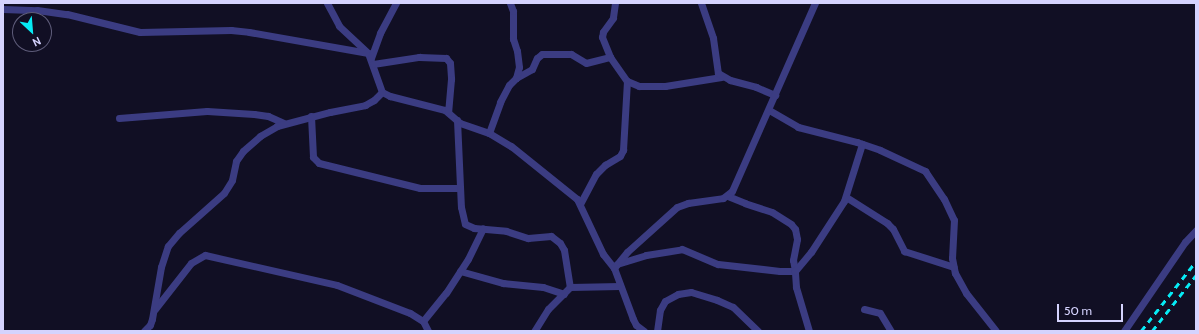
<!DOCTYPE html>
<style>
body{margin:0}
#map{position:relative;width:1199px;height:334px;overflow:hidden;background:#110f24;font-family:Cabin,sans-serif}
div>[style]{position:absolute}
.street>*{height:7px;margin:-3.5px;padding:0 3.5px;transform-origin:3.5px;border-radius:3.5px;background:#3b3c82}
.rail>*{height:2.5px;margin-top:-1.25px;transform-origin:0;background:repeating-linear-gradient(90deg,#06ecf6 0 6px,transparent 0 11px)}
span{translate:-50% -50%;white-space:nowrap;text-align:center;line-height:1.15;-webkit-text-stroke:3.5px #110f24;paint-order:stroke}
.frame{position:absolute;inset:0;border:4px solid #d5d3fe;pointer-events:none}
.north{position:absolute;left:12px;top:12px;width:40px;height:40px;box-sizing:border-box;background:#110f24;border:1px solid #5f5d7b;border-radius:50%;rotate:154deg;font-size:11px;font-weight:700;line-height:16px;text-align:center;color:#d5d3fe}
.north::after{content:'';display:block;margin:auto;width:14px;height:18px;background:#06ecf6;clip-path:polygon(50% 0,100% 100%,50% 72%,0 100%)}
.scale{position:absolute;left:1057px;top:304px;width:66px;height:18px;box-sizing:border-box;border:2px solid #d5d3fe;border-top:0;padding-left:5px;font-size:12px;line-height:14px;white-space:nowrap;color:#d5d3fe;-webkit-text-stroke:3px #110f24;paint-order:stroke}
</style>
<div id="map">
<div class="street">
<i style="left:327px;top:3px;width:26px;rotate:62deg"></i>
<i style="left:339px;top:26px;width:40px;rotate:43deg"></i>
<i style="left:368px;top:53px;width:41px;rotate:70.3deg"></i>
<i style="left:382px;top:92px;width:9px;rotate:27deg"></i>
<i style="left:390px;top:96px;width:57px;rotate:14.3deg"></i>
<i style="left:445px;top:110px;width:20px;rotate:41deg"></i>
<i style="left:460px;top:123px;width:31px;rotate:19deg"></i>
<i style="left:489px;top:133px;width:26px;rotate:31deg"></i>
<i style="left:511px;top:146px;width:85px;rotate:38.8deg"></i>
<i style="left:577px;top:199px;width:61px;rotate:64.7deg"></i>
<i style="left:603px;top:254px;width:18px;rotate:52deg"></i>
<i style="left:615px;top:3px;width:15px;rotate:98deg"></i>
<i style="left:613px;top:18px;width:17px;rotate:126deg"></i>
<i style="left:603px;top:32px;width:5px;rotate:101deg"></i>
<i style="left:602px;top:37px;width:22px;rotate:68deg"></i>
<i style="left:610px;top:57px;width:29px;rotate:55deg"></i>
<i style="left:627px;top:81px;width:13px;rotate:23deg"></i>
<i style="left:639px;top:86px;width:26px"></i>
<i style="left:665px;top:86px;width:57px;rotate:-9.1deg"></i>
<i style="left:701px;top:3px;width:37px;rotate:71deg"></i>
<i style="left:713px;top:38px;width:35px;rotate:82deg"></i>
<i style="left:718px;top:73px;width:14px;rotate:30deg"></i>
<i style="left:730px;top:80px;width:27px;rotate:15deg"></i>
<i style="left:756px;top:87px;width:21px;rotate:23deg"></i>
<i style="left:3px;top:9px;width:34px;rotate:2deg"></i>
<i style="left:37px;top:10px;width:30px;rotate:8deg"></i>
<i style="left:67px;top:14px;width:75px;rotate:13.9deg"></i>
<i style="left:140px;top:32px;width:91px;rotate:-1.3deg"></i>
<i style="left:231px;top:30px;width:18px;rotate:6deg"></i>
<i style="left:249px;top:32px;width:121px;rotate:10deg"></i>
<i style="left:371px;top:58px;width:27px;rotate:-70deg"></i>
<i style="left:380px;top:33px;width:34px;rotate:-62deg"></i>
<i style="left:373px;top:64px;width:47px;rotate:-8.7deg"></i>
<i style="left:419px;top:57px;width:27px;rotate:2deg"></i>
<i style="left:446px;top:58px;width:6px;rotate:51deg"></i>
<i style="left:450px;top:63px;width:16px;rotate:86deg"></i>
<i style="left:451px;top:79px;width:33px;rotate:95deg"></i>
<i style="left:516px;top:78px;width:18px;rotate:-29deg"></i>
<i style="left:532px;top:69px;width:12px;rotate:-66deg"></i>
<i style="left:537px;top:58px;width:6px;rotate:-39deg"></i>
<i style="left:542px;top:54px;width:29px"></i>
<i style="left:571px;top:54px;width:17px;rotate:31deg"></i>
<i style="left:586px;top:63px;width:25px;rotate:-14deg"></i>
<i style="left:769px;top:110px;width:34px;rotate:30deg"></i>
<i style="left:798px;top:127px;width:61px;rotate:14.3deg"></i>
<i style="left:857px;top:142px;width:24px;rotate:19deg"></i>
<i style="left:880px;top:150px;width:50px;rotate:25deg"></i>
<i style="left:925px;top:171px;width:34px;rotate:56deg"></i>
<i style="left:944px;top:199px;width:23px;rotate:65deg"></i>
<i style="left:954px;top:220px;width:38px;rotate:93deg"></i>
<i style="left:952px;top:258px;width:15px;rotate:79deg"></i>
<i style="left:955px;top:273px;width:23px;rotate:61deg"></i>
<i style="left:966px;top:293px;width:48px;rotate:51.7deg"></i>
<i style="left:311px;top:116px;width:41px;rotate:87.2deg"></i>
<i style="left:313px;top:157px;width:8px;rotate:45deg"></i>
<i style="left:319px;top:163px;width:104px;rotate:13.9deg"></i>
<i style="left:420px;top:188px;width:40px"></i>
<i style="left:119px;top:118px;width:88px;rotate:-4.5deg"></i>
<i style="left:207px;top:111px;width:47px;rotate:3.7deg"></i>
<i style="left:254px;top:114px;width:14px;rotate:8deg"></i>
<i style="left:268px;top:116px;width:17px;rotate:24deg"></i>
<i style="left:457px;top:120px;width:87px;rotate:87.4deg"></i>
<i style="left:461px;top:207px;width:17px;rotate:77deg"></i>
<i style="left:465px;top:224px;width:10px;rotate:24deg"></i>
<i style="left:474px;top:228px;width:32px;rotate:5deg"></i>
<i style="left:506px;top:231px;width:23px;rotate:18deg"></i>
<i style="left:528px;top:238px;width:23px;rotate:-5deg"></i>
<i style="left:551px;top:236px;width:11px;rotate:38deg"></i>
<i style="left:560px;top:243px;width:8px;rotate:60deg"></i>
<i style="left:564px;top:250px;width:37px;rotate:81deg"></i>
<i style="left:570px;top:287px;width:31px;rotate:135deg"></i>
<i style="left:548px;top:309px;width:26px;rotate:122deg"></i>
<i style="left:489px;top:133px;width:33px;rotate:-70deg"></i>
<i style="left:500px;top:102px;width:19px;rotate:-62deg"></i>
<i style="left:509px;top:85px;width:10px;rotate:-45deg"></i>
<i style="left:516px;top:78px;width:11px;rotate:-75deg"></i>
<i style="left:519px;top:67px;width:16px;rotate:-97deg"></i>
<i style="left:517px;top:51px;width:13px;rotate:-108deg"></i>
<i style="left:513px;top:39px;width:28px;rotate:-90deg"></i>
<i style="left:513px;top:11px;width:9px;rotate:-111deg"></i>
<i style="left:846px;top:197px;width:49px;rotate:32.4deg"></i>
<i style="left:887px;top:223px;width:8px;rotate:45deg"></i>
<i style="left:893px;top:229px;width:25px;rotate:63deg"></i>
<i style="left:904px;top:251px;width:52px;rotate:17.7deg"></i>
<i style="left:580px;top:204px;width:34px;rotate:-62deg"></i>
<i style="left:596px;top:174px;width:13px;rotate:-45deg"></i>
<i style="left:605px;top:165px;width:17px;rotate:-31deg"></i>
<i style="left:620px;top:156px;width:7px;rotate:-63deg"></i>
<i style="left:623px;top:150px;width:69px;rotate:-86.7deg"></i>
<i style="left:617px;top:264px;width:30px;rotate:-17deg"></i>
<i style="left:646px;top:255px;width:36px;rotate:-9deg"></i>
<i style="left:682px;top:249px;width:39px;rotate:23deg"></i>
<i style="left:718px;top:264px;width:62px;rotate:6.4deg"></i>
<i style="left:780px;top:271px;width:15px"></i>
<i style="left:795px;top:271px;width:11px;rotate:-100deg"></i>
<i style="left:793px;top:260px;width:21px;rotate:-79deg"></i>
<i style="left:797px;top:239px;width:10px;rotate:-101deg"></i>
<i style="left:795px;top:229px;width:6px;rotate:-129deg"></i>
<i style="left:791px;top:224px;width:22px;rotate:-148deg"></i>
<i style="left:772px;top:212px;width:28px;rotate:-162deg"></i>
<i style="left:745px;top:203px;width:18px;rotate:-158deg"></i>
<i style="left:460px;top:271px;width:45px;rotate:15.6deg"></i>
<i style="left:503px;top:283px;width:40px;rotate:5.7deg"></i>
<i style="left:543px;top:287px;width:22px;rotate:18deg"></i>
<i style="left:570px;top:287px;width:50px;rotate:-1.1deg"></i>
<i style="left:155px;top:309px;width:58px;rotate:-52deg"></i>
<i style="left:191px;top:263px;width:16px;rotate:-30deg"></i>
<i style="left:205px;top:255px;width:135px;rotate:12.8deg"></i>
<i style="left:337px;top:285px;width:78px;rotate:21deg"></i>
<i style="left:410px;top:313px;width:15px;rotate:32deg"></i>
<i style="left:423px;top:321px;width:11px;rotate:63deg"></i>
<i style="left:864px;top:309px;width:16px;rotate:14deg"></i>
<i style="left:880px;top:313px;width:21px;rotate:59deg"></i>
<i style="left:423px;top:321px;width:36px;rotate:-51deg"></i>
<i style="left:446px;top:293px;width:40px;rotate:-57.1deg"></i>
<i style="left:468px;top:259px;width:34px;rotate:-64deg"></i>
<i style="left:144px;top:331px;width:8px;rotate:-45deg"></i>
<i style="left:150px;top:325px;width:6px;rotate:-72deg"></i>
<i style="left:152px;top:319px;width:53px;rotate:-80.2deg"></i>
<i style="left:161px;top:267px;width:22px;rotate:-72deg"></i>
<i style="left:168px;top:246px;width:17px;rotate:-50deg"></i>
<i style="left:179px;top:233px;width:60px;rotate:-41.6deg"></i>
<i style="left:224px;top:193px;width:15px;rotate:-58deg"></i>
<i style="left:232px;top:180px;width:19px;rotate:-78deg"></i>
<i style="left:236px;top:161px;width:12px;rotate:-55deg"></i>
<i style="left:243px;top:151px;width:23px;rotate:-41deg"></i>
<i style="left:260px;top:136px;width:20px;rotate:-30deg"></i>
<i style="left:277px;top:126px;width:55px;rotate:-14.8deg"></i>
<i style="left:330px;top:112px;width:36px;rotate:-11deg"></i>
<i style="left:365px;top:105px;width:10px;rotate:-29deg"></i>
<i style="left:374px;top:100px;width:11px;rotate:-45deg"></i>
<i style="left:644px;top:331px;width:10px;rotate:-143deg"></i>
<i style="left:636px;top:325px;width:7px;rotate:-117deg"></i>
<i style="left:633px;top:319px;width:54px;rotate:-110.4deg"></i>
<i style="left:614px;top:268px;width:21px;rotate:-51deg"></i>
<i style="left:627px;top:252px;width:67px;rotate:-42deg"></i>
<i style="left:677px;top:207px;width:12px;rotate:-20deg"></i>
<i style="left:688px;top:203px;width:35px;rotate:-8deg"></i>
<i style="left:723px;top:198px;width:11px;rotate:-38deg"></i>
<i style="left:732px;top:191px;width:206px;rotate:-66.2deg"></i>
<i style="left:657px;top:331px;width:21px;rotate:-82deg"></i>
<i style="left:660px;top:310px;width:10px;rotate:-61deg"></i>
<i style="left:665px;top:301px;width:15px;rotate:-28deg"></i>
<i style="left:678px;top:294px;width:13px;rotate:-9deg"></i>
<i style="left:691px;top:292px;width:27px;rotate:17deg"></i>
<i style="left:717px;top:300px;width:17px;rotate:24deg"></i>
<i style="left:733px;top:307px;width:35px;rotate:44deg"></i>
<i style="left:809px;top:331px;width:46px;rotate:-106.5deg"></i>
<i style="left:796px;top:287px;width:16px;rotate:-94deg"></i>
<i style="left:795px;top:271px;width:25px;rotate:-50deg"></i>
<i style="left:811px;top:252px;width:61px;rotate:-57.1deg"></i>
<i style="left:844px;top:201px;width:60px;rotate:-72.5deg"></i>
<i style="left:1124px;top:331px;width:108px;rotate:-55.6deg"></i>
<i style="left:1185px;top:242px;width:16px;rotate:-47deg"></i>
</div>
<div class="rail">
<i style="left:1141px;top:331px;width:89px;rotate:-51.8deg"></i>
<i style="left:1152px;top:331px;width:71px;rotate:-51.8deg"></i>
</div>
<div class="frame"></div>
<div class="north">N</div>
<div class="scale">50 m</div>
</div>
